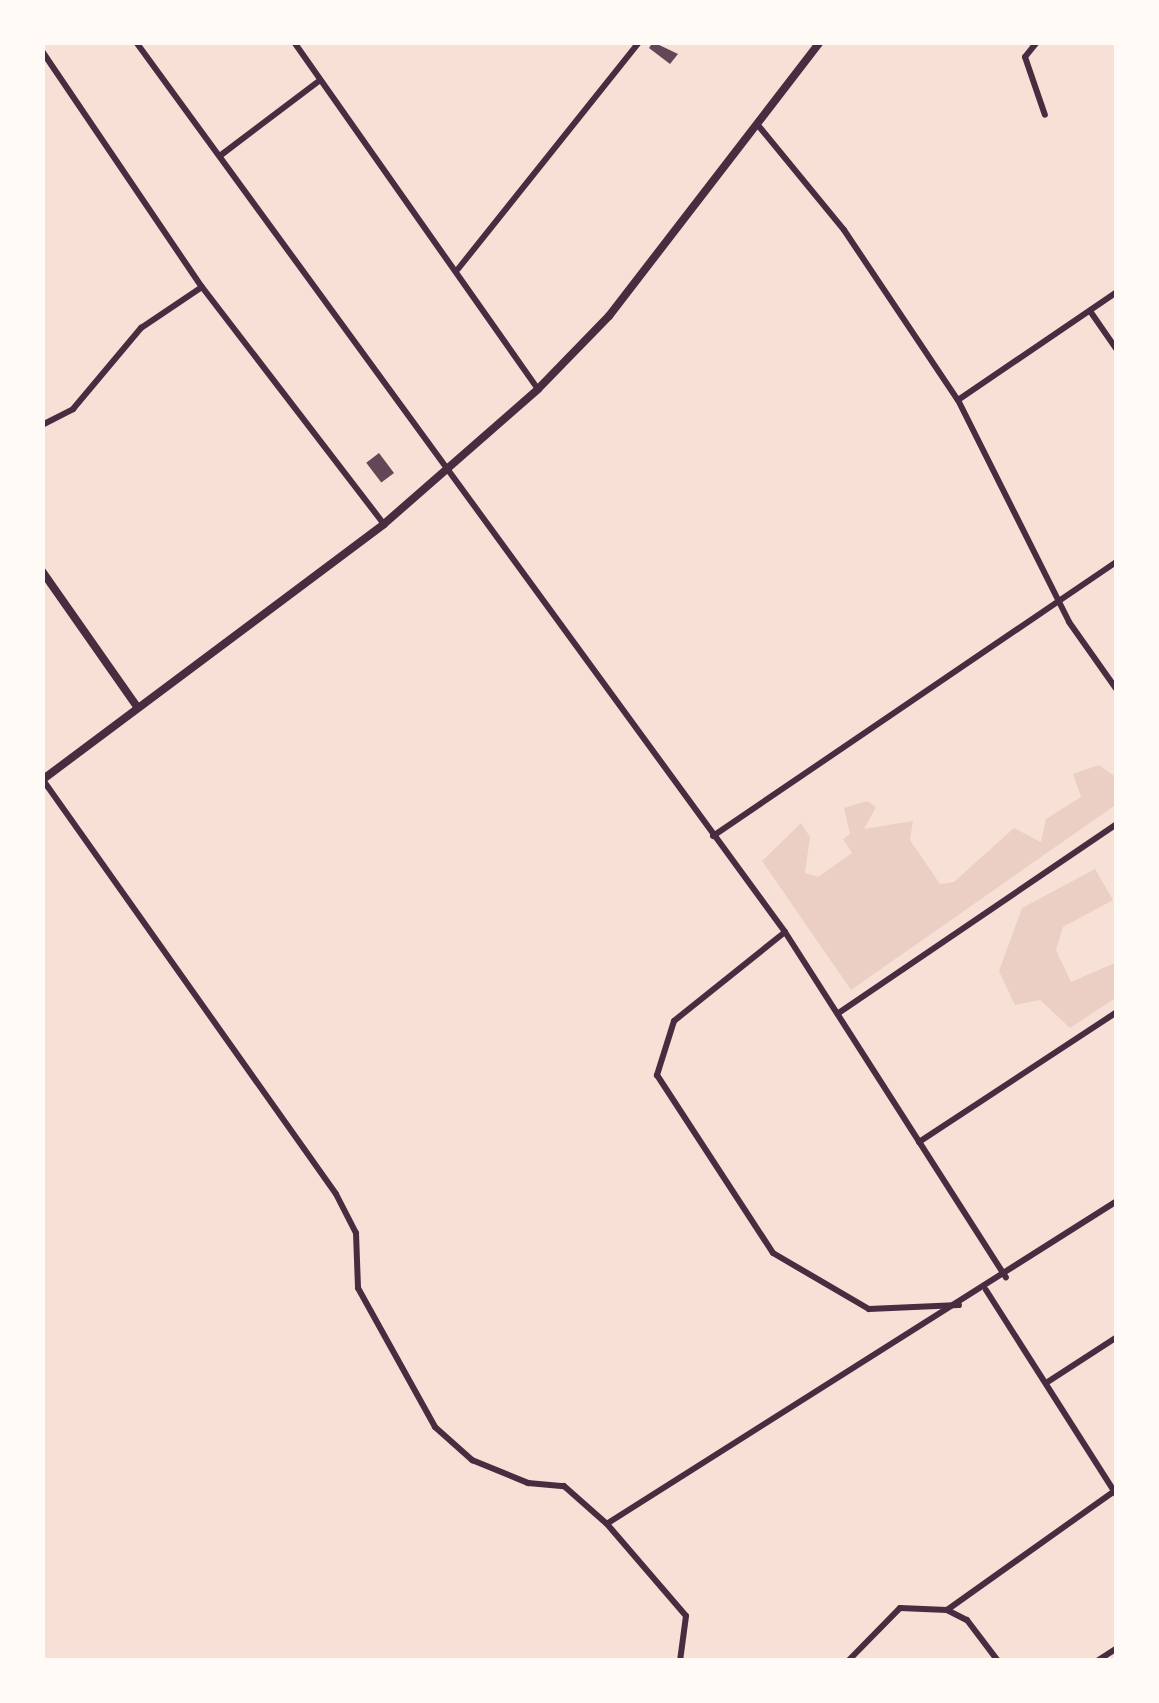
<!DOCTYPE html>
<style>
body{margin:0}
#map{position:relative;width:1159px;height:1703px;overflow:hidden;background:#f7e1d7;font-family:"Nunito Sans",sans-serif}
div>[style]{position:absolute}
.green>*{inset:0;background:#ebcfc5}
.building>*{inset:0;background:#644757;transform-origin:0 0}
.minor>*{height:6px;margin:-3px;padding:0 3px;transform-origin:3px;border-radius:3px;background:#4a2c40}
.tertiary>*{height:8px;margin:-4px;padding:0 4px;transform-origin:4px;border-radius:4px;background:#4a2c40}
.secondary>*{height:8px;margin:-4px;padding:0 4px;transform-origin:4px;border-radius:4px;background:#4a2c40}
span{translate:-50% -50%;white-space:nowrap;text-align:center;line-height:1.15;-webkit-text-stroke:12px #fffaf5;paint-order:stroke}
.frame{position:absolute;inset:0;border:45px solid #fffaf5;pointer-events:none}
</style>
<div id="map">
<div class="green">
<i style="clip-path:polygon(1099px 765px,1117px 778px,1117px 804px,851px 990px,762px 861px,801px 823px,810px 837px,805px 873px,818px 877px,852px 853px,843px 839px,850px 834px,844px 808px,867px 801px,876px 807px,864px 829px,913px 821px,910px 840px,940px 884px,954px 882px,1014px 828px,1041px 842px,1046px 819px,1081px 797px,1073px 774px)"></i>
<i style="clip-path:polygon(1095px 869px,1113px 900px,1063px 927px,1056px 950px,1071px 982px,1117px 962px,1117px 997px,1070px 1028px,1040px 1000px,1015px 1005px,999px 971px,1022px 908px)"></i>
</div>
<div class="building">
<i style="clip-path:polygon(653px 42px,678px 54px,670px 64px,649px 48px)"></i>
<i style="left:379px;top:453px;width:25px;height:16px;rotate:53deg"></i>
</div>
<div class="minor">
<i style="left:136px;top:42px;width:1101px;rotate:53.9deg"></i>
<i style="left:785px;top:932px;width:410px;rotate:57.4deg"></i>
<i style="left:294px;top:42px;width:424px;rotate:54.9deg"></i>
<i style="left:1037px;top:42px;width:19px;rotate:129deg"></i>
<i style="left:1025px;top:57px;width:61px;rotate:71deg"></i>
<i style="left:42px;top:51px;width:285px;rotate:55.9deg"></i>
<i style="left:202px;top:287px;width:299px;rotate:52.5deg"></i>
<i style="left:757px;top:124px;width:137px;rotate:50.6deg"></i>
<i style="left:844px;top:230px;width:205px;rotate:56.2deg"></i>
<i style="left:958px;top:400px;width:248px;rotate:63.4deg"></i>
<i style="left:1069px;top:622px;width:83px;rotate:54.8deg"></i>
<i style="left:221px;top:155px;width:123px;rotate:-37.1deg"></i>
<i style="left:458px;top:269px;width:290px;rotate:-51.4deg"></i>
<i style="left:1090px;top:311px;width:47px;rotate:55.3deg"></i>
<i style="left:958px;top:400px;width:192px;rotate:-34.2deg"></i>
<i style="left:42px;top:425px;width:35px;rotate:-27deg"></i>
<i style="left:73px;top:409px;width:106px;rotate:-50deg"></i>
<i style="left:141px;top:328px;width:73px;rotate:-33.9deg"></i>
<i style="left:43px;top:780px;width:507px;rotate:54.71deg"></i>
<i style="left:336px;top:1194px;width:44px;rotate:62.9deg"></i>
<i style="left:356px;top:1233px;width:55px;rotate:87.9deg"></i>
<i style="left:358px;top:1288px;width:159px;rotate:61deg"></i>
<i style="left:435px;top:1427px;width:50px;rotate:41.7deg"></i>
<i style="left:472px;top:1460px;width:61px;rotate:22.3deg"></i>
<i style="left:528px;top:1483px;width:36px;rotate:5deg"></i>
<i style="left:564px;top:1486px;width:57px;rotate:41.5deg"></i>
<i style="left:607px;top:1524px;width:121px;rotate:49.3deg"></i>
<i style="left:686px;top:1616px;width:45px;rotate:97.6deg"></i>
<i style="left:713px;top:836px;width:489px;rotate:-34.2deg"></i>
<i style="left:785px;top:932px;width:142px;rotate:141.3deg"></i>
<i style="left:674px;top:1021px;width:57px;rotate:107.5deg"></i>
<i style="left:657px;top:1075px;width:212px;rotate:56.9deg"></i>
<i style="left:773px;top:1253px;width:111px;rotate:30.3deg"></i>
<i style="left:869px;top:1309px;width:90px;rotate:-2.5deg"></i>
<i style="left:840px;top:1012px;width:335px;rotate:-34.2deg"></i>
<i style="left:919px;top:1142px;width:237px;rotate:-33.3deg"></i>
<i style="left:986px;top:1290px;width:244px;rotate:57.5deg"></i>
<i style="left:1046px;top:1383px;width:85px;rotate:-32.9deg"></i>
<i style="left:608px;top:1523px;width:602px;rotate:-32.32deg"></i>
<i style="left:947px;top:1610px;width:22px;rotate:27deg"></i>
<i style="left:967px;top:1620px;width:51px;rotate:52.9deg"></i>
<i style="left:848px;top:1661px;width:74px;rotate:-45.5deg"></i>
<i style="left:900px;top:1608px;width:47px;rotate:2.4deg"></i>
<i style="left:947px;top:1610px;width:209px;rotate:-35.4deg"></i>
<i style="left:1097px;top:1661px;width:24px;rotate:-33deg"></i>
</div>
<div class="tertiary">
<i style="left:42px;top:571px;width:167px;rotate:55deg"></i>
</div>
<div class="secondary">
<i style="left:42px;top:780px;width:427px;rotate:-36.8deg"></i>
<i style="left:384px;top:524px;width:205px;rotate:-41.2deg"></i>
<i style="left:538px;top:389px;width:102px;rotate:-45.8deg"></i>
<i style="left:609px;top:316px;width:346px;rotate:-52.4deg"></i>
</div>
<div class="frame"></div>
</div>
